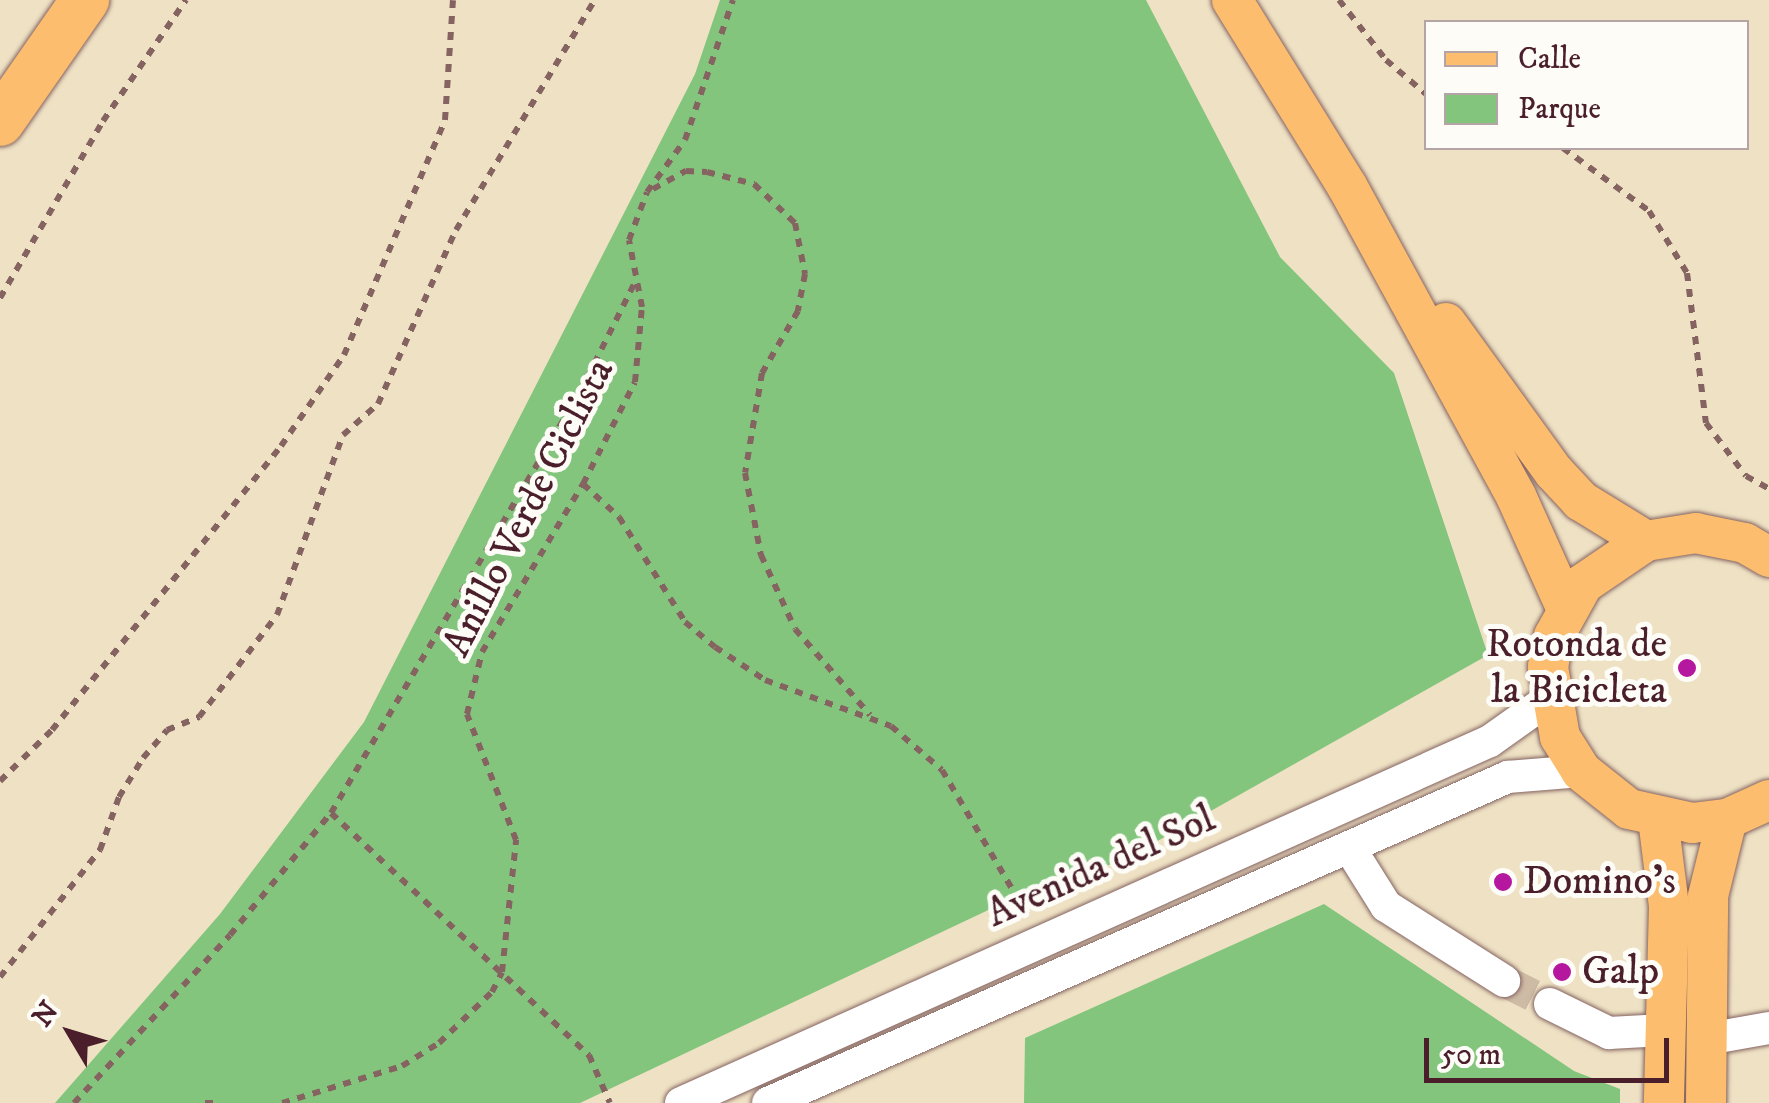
<!DOCTYPE html>
<style>
body{margin:0}
#map{position:relative;width:1769px;height:1103px;overflow:hidden;background:#efe2c4;font-family:"IM FELL DW Pica",serif}
div>[style]{position:absolute}
.green>*{inset:0;background:#84c57d}
.minor-tunnel>*{height:32px;margin-top:-16px;transform-origin:0;background:repeating-linear-gradient(90deg,#cebba5 0 32px,transparent 0 48px)}
.path>*{height:6px;margin-top:-3px;transform-origin:0;background:repeating-linear-gradient(90deg,#846361 0 8px,transparent 0 16px)}
.roads{filter:drop-shadow(0 0 2px #846361) drop-shadow(0 0 2px #846361)}
.minor>*{height:32px;margin:-16px;padding:0 16px;transform-origin:16px;border-radius:16px;background:#fff}
.major>*{height:40px;margin:-20px;padding:0 20px;transform-origin:20px;border-radius:20px;background:#fcbd6f}
.highway>*{height:48px;margin:-24px;padding:0 24px;transform-origin:24px;border-radius:24px;background:#fcbd6f}
.dots>*{width:28px;height:28px;translate:-50% -50%;box-sizing:border-box;border:5px solid #fdfcf7;border-radius:50%}
span{translate:-50% -50%;white-space:nowrap;text-align:center;line-height:1.15;-webkit-text-stroke:10px #fdfcf7;paint-order:stroke}
.street-label{font-size:40px;color:#4a1f2b}
.poi-label{font-size:40px;color:#4a1f2b}
.right{translate:-100% -50%;text-align:right}
.left{translate:0 -50%;text-align:left}
.legend{position:absolute;left:1424px;top:20px;width:325px;height:130px;box-sizing:border-box;background:#fdfcf7;border:2px solid #b5a4a5;margin:0;padding:12px 18px;list-style:none;font-size:30px;color:#4a1f2b}
.legend li{display:flex;align-items:center;gap:20px;height:50px}
.legend b{width:50px;border:2px solid #b5a4a5}
.north{position:absolute;left:20px;top:983px;width:100px;height:100px;-webkit-text-stroke:8px #fdfcf7;paint-order:stroke;rotate:308deg;font-size:28px;font-weight:700;line-height:40px;text-align:center;color:#4a1f2b}
.north::after{content:'';display:block;margin:auto;width:35px;height:45px;background:#4a1f2b;clip-path:polygon(50% 0,100% 100%,50% 72%,0 100%)}
.scale{position:absolute;left:1424px;top:1038px;width:245px;height:45px;box-sizing:border-box;border:5px solid #4a1f2b;border-top:0;padding-left:12px;font-size:30px;line-height:35px;white-space:nowrap;color:#4a1f2b;-webkit-text-stroke:8px #fdfcf7;paint-order:stroke}
</style>
<div id="map">
<div class="green">
<i style="clip-path:polygon(720px 0,1146px 0,1280px 257px,1394px 373px,1488px 655px,1122px 861px,1039px 886px,580px 1103px,55px 1103px,220px 914px,364px 722px,695px 74px)"></i>
<i style="clip-path:polygon(1324px 904px,1574px 1071px,1620px 1089px,1620px 1103px,1024px 1103px,1025px 1038px)"></i>
</div>
<div class="minor-tunnel">
<i style="left:1504px;top:981px;width:51px;rotate:26.6deg"></i>
</div>
<div class="path">
<i style="left:1339px;top:0;width:76px;rotate:51.9deg"></i>
<i style="left:1386px;top:60px;width:52px;rotate:40.4deg"></i>
<i style="left:1563px;top:148px;width:107px;rotate:36.2deg"></i>
<i style="left:1649px;top:211px;width:73px;rotate:58.5deg"></i>
<i style="left:1687px;top:273px;width:151px;rotate:82.8deg"></i>
<i style="left:1706px;top:423px;width:66px;rotate:53deg"></i>
<i style="left:1746px;top:476px;width:26px;rotate:29deg"></i>
<i style="left:653px;top:189px;width:38px;rotate:-29deg"></i>
<i style="left:686px;top:171px;width:21px;rotate:3deg"></i>
<i style="left:707px;top:172px;width:49px;rotate:14.3deg"></i>
<i style="left:754px;top:184px;width:57px;rotate:43.6deg"></i>
<i style="left:795px;top:223px;width:52px;rotate:78.9deg"></i>
<i style="left:805px;top:274px;width:38px;rotate:101deg"></i>
<i style="left:798px;top:311px;width:72px;rotate:120.1deg"></i>
<i style="left:762px;top:373px;width:101px;rotate:99.6deg"></i>
<i style="left:745px;top:473px;width:84px;rotate:79deg"></i>
<i style="left:761px;top:555px;width:81px;rotate:65.3deg"></i>
<i style="left:795px;top:629px;width:114px;rotate:48.9deg"></i>
<i style="left:0;top:298px;width:205px;rotate:-59.8deg"></i>
<i style="left:103px;top:121px;width:147px;rotate:-55.6deg"></i>
<i style="left:583px;top:484px;width:49px;rotate:42.5deg"></i>
<i style="left:619px;top:517px;width:124px;rotate:57.8deg"></i>
<i style="left:685px;top:622px;width:39px;rotate:40deg"></i>
<i style="left:715px;top:647px;width:60px;rotate:33.4deg"></i>
<i style="left:765px;top:680px;width:134px;rotate:20.1deg"></i>
<i style="left:891px;top:726px;width:67px;rotate:40.8deg"></i>
<i style="left:942px;top:770px;width:169px;rotate:59.5deg"></i>
<i style="left:0;top:781px;width:73px;rotate:-44.4deg"></i>
<i style="left:52px;top:730px;width:365px;rotate:-51.1deg"></i>
<i style="left:281px;top:446px;width:111px;rotate:-55.3deg"></i>
<i style="left:344px;top:355px;width:256px;rotate:-66.7deg"></i>
<i style="left:445px;top:120px;width:120px;rotate:-86.2deg"></i>
<i style="left:331px;top:813px;width:489px;rotate:-59.4deg"></i>
<i style="left:580px;top:392px;width:125px;rotate:-63.4deg"></i>
<i style="left:0;top:977px;width:162px;rotate:-51.8deg"></i>
<i style="left:100px;top:850px;width:56px;rotate:-70.3deg"></i>
<i style="left:119px;top:797px;width:46px;rotate:-58.4deg"></i>
<i style="left:143px;top:758px;width:37px;rotate:-49deg"></i>
<i style="left:167px;top:730px;width:35px;rotate:-22deg"></i>
<i style="left:199px;top:717px;width:128px;rotate:-52.6deg"></i>
<i style="left:277px;top:615px;width:192px;rotate:-69.9deg"></i>
<i style="left:343px;top:435px;width:47px;rotate:-41.5deg"></i>
<i style="left:378px;top:404px;width:191px;rotate:-65.9deg"></i>
<i style="left:456px;top:230px;width:269px;rotate:-58.9deg"></i>
<i style="left:74px;top:1103px;width:229px;rotate:-47.1deg"></i>
<i style="left:230px;top:935px;width:158px;rotate:-50.4deg"></i>
<i style="left:331px;top:813px;width:354px;rotate:43.2deg"></i>
<i style="left:589px;top:1055px;width:52px;rotate:66.4deg"></i>
<i style="left:205px;top:1103px;width:9px"></i>
<i style="left:282px;top:1103px;width:126px;rotate:-17.1deg"></i>
<i style="left:402px;top:1066px;width:44px;rotate:-31.9deg"></i>
<i style="left:439px;top:1043px;width:74px;rotate:-43.9deg"></i>
<i style="left:492px;top:992px;width:22px;rotate:-63deg"></i>
<i style="left:502px;top:972px;width:133px;rotate:-83.9deg"></i>
<i style="left:516px;top:840px;width:135px;rotate:-111.3deg"></i>
<i style="left:467px;top:714px;width:64px;rotate:-76.4deg"></i>
<i style="left:482px;top:652px;width:196px;rotate:-59deg"></i>
<i style="left:583px;top:484px;width:114px;rotate:-63deg"></i>
<i style="left:635px;top:382px;width:75px;rotate:-84.7deg"></i>
<i style="left:642px;top:307px;width:68px;rotate:-101deg"></i>
<i style="left:629px;top:240px;width:51px;rotate:-69.4deg"></i>
<i style="left:647px;top:192px;width:64px;rotate:-53.8deg"></i>
<i style="left:685px;top:140px;width:148px;rotate:-71.1deg"></i>
</div>
<div class="roads">
<div class="minor">
<i style="left:1349px;top:847px;width:70px;rotate:57.9deg"></i>
<i style="left:1386px;top:906px;width:140px;rotate:32.4deg"></i>
<i style="left:1550px;top:1004px;width:66px;rotate:26.2deg"></i>
<i style="left:1609px;top:1033px;width:55px;rotate:-3.1deg"></i>
<i style="left:1707px;top:1039px;width:63px;rotate:-10.1deg"></i>
<i style="left:681px;top:1103px;width:886px;rotate:-24.11deg"></i>
<i style="left:1490px;top:741px;width:72px;rotate:-35.4deg"></i>
<i style="left:768px;top:1103px;width:809px;rotate:-23.78deg"></i>
<i style="left:1508px;top:777px;width:73px;rotate:-4.7deg"></i>
</div>
<div class="major">
<i style="left:1232px;top:0;width:219px;rotate:58.3deg"></i>
<i style="left:1347px;top:186px;width:353px;rotate:61.4deg"></i>
<i style="left:1516px;top:496px;width:122px;rotate:65.8deg"></i>
<i style="left:1446px;top:323px;width:184px;rotate:54.1deg"></i>
<i style="left:1554px;top:472px;width:40px;rotate:47deg"></i>
<i style="left:1581px;top:501px;width:76px;rotate:31.6deg"></i>
<i style="left:1769px;top:557px;width:28px;rotate:-150deg"></i>
<i style="left:1745px;top:543px;width:50px;rotate:-168.5deg"></i>
<i style="left:1696px;top:533px;width:51px;rotate:170.9deg"></i>
<i style="left:1646px;top:541px;width:76px;rotate:145.7deg"></i>
<i style="left:1583px;top:584px;width:60px;rotate:119.1deg"></i>
<i style="left:1554px;top:636px;width:32px;rotate:101deg"></i>
<i style="left:1548px;top:667px;width:71px;rotate:80.3deg"></i>
<i style="left:1560px;top:737px;width:40px;rotate:58deg"></i>
<i style="left:1581px;top:771px;width:61px;rotate:38.4deg"></i>
<i style="left:1629px;top:809px;width:65px;rotate:12.5deg"></i>
<i style="left:1692px;top:823px;width:35px;rotate:-7deg"></i>
<i style="left:1727px;top:819px;width:46px;rotate:-24.3deg"></i>
<i style="left:1658px;top:819px;width:88px;rotate:82.8deg"></i>
<i style="left:1669px;top:906px;width:197px;rotate:91.5deg"></i>
<i style="left:1706px;top:1103px;width:207px;rotate:-89.4deg"></i>
<i style="left:1708px;top:896px;width:79px;rotate:-76.1deg"></i>
</div>
<div class="highway">
<i style="left:0;top:122px;width:149px;rotate:-55.1deg"></i>
</div>
</div>
<div class="dots">
<i style="left:1687px;top:668px;background:#b5179e"></i>
<i style="left:1503px;top:882px;background:#b5179e"></i>
<i style="left:1562px;top:972px;background:#b5179e"></i>
</div>
<div class="street-label">
<span style="left:529px;top:508px;rotate:-63deg">Anillo Verde Ciclista</span>
<span style="left:1101px;top:867px;rotate:-24deg">Avenida del Sol</span>
</div>
<div class="poi-label">
<span class="right" style="left:1667px;top:668px">Rotonda de<br>la Bicicleta</span>
<span class="left" style="left:1523px;top:882px">Domino's</span>
<span class="left" style="left:1582px;top:972px">Galp</span>
</div>
<ul class="legend">
<li><b style="height:12px;background:#fcbd6f"></b>Calle</li>
<li><b style="height:28px;background:#84c57d"></b>Parque</li>
</ul>
<div class="north">N</div>
<div class="scale">50 m</div>
</div>
